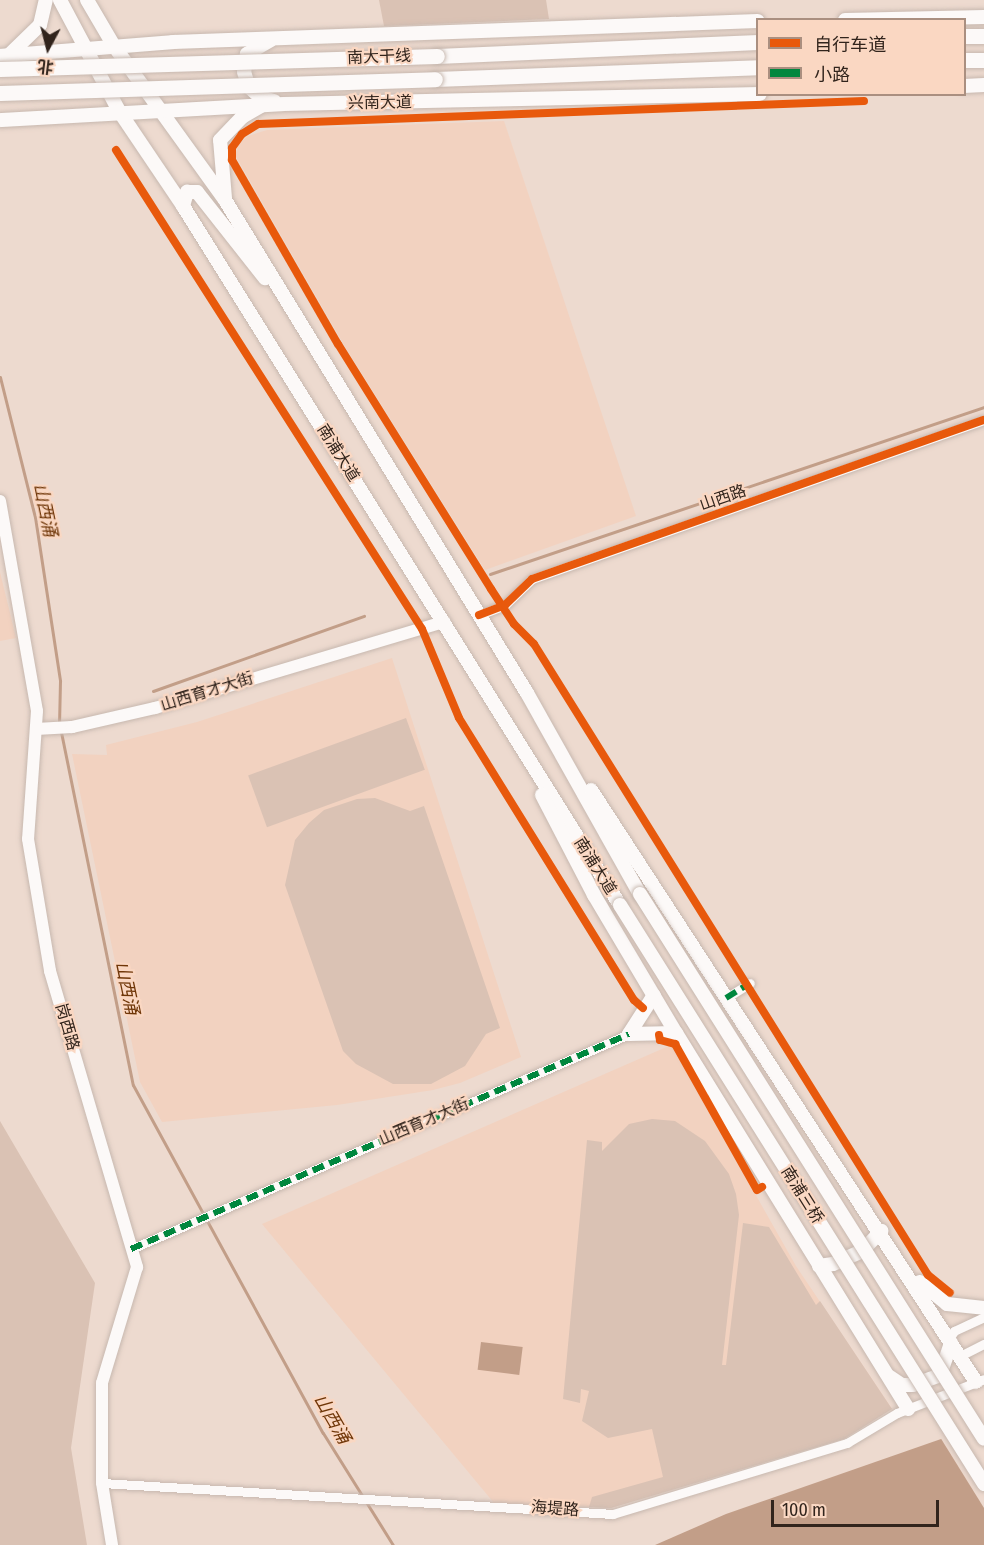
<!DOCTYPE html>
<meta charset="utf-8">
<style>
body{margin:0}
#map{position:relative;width:984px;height:1545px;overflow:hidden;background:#eddacf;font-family:"Fira Sans Condensed","Noto Sans SC",sans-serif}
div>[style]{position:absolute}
.built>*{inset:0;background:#f2d2c0}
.green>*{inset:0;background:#dac2b4;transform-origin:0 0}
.water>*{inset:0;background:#c29e88;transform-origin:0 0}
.pier>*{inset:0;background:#eddacf}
.stream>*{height:3px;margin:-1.5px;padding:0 1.5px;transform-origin:1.5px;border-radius:1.5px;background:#c29e88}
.roads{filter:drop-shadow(0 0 2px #c7b8af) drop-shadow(0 0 2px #c7b8af)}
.minor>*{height:9px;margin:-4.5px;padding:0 4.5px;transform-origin:4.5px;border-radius:4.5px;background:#fcf9f8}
.tertiary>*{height:12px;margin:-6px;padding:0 6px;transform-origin:6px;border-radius:6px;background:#fcf9f8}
.secondary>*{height:14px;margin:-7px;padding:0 7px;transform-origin:7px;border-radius:7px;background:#fcf9f8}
.trunk>*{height:15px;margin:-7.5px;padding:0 7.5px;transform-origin:7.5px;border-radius:7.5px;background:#fcf9f8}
.bridges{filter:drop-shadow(0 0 2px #c7b8af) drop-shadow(0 0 2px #c7b8af)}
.secondary-bridge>*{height:14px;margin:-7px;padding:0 7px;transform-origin:7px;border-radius:7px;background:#fcf9f8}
.trunk-bridge>*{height:15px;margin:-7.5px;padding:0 7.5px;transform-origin:7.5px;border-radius:7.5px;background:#fcf9f8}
.quiet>*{height:6px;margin-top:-3px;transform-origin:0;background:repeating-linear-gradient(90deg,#00873e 0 12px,transparent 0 18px)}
.cycleway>*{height:8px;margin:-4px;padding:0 4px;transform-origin:4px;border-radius:4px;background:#e8590c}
span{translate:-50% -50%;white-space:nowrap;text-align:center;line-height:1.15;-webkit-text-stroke:4.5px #fad7c2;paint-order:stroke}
.street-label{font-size:16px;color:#31241c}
.water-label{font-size:18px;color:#6f3608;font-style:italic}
.legend{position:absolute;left:756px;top:18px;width:210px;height:78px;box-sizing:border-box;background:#fad7c2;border:2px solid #aa8f80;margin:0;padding:8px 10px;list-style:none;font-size:18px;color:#31241c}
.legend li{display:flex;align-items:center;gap:12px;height:30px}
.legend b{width:30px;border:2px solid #aa8f80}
.north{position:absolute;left:18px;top:18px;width:60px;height:60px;-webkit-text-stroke:4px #fad7c2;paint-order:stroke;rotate:187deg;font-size:16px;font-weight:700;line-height:24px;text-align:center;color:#31241c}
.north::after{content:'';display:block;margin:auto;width:21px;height:27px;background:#31241c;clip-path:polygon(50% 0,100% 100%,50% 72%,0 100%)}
.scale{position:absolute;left:771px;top:1500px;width:168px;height:27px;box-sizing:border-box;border:3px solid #31241c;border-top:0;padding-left:8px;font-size:18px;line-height:21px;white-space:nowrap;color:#31241c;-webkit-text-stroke:4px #fad7c2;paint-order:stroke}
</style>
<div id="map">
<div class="built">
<i style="clip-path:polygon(504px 121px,636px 516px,485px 570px,344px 345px,235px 155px,239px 144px,248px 136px,267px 130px)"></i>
<i style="clip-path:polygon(0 572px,16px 638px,0 641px)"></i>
<i style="clip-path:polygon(392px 658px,521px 1057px,460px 1083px,433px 1090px,337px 1105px,162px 1122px,140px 1082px,72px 754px,107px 755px,106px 745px,197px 722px)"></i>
<i style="clip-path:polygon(671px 1045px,796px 1266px,892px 1409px,611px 1508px,494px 1503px,262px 1224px)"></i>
</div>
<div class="green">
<i style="clip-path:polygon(379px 0,546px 0,549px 19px,384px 26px)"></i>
<i style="left:406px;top:718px;width:55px;height:168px;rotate:70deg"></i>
<i style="clip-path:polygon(375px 798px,410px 811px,424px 806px,500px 1028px,486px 1034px,465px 1066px,431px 1084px,393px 1084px,356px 1064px,343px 1051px,285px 885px,295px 840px,309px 823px,324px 810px,357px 799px)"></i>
<i style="clip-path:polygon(652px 1119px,675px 1121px,705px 1141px,729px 1174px,736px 1194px,739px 1215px,722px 1365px,726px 1365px,743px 1223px,769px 1227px,816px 1305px,820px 1301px,892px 1409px,844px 1439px,611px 1508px,589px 1507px,592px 1497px,663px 1477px,652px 1429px,608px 1438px,582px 1421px,589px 1391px,581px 1389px,580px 1403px,563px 1399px,587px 1140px,602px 1142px,602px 1151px,629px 1124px)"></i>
<i style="clip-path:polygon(0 1121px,95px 1283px,71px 1448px,87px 1545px,0 1545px)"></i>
</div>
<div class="water">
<i style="left:481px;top:1342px;width:42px;height:28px;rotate:7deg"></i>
<i style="clip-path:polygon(984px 1424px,984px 1545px,655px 1545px,726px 1514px)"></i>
</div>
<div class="pier">
<i style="clip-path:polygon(983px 1422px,984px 1423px,984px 1508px,940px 1437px)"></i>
</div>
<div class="stream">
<i style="left:0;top:377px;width:144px;rotate:76deg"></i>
<i style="left:35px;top:517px;width:166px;rotate:81.3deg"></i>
<i style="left:60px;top:681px;width:44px;rotate:91.3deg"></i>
<i style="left:490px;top:574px;width:521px;rotate:-18.68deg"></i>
<i style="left:153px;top:691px;width:224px;rotate:-19.6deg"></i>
<i style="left:61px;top:732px;width:360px;rotate:78.5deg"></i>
<i style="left:133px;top:1085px;width:396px;rotate:61.4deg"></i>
<i style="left:323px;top:1433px;width:132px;rotate:58deg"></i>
</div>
<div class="roads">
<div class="minor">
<i style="left:479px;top:615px;width:28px;rotate:-21deg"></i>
<i style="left:505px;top:605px;width:37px;rotate:-44deg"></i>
<i style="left:532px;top:579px;width:479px;rotate:-19.4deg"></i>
<i style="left:726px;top:998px;width:28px;rotate:-32deg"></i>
<i style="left:131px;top:1249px;width:542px;rotate:-23.35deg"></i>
<i style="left:948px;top:1340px;width:11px;rotate:-56deg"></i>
<i style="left:954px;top:1331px;width:33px;rotate:-25deg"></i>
<i style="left:960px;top:1356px;width:27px;rotate:-27deg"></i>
<i style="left:102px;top:1483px;width:512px;rotate:3.47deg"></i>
<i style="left:613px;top:1514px;width:245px;rotate:-16.9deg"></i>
<i style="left:847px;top:1443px;width:58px;rotate:-31deg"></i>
<i style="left:897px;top:1413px;width:93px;rotate:-21.3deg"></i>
</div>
<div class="tertiary">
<i style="left:0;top:501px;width:213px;rotate:80deg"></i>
<i style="left:37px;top:711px;width:128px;rotate:94deg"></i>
<i style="left:28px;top:839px;width:134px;rotate:80.5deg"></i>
<i style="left:50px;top:971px;width:309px;rotate:73.6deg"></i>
<i style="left:137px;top:1267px;width:121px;rotate:106.8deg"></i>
<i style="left:102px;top:1383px;width:100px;rotate:90deg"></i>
<i style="left:102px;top:1483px;width:63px;rotate:80.8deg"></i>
<i style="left:36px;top:729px;width:36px;rotate:-3deg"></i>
<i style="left:72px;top:727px;width:85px;rotate:-12.9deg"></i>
<i style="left:155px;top:708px;width:302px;rotate:-16.6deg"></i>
</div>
<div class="secondary">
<i style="left:60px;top:0;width:126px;rotate:62deg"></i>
<i style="left:119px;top:111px;width:115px;rotate:56deg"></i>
<i style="left:183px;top:206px;width:824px;rotate:57.99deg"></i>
<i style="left:87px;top:0;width:53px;rotate:59.6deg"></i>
<i style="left:114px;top:46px;width:190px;rotate:54.2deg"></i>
<i style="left:225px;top:200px;width:578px;rotate:58.51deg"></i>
<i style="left:527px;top:693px;width:231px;rotate:60.7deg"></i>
<i style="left:845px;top:20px;width:139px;rotate:-1.2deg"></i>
<i style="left:271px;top:40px;width:28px;rotate:150deg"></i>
<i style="left:247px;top:54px;width:18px;rotate:99deg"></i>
<i style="left:244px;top:72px;width:16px;rotate:72deg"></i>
<i style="left:249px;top:87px;width:15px;rotate:42deg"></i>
<i style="left:260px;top:97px;width:15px;rotate:16deg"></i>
<i style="left:9px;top:55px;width:43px;rotate:-44.1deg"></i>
<i style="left:40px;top:25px;width:26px;rotate:-77deg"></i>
<i style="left:0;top:56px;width:174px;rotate:-4.6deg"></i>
<i style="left:173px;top:42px;width:585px;rotate:-2.06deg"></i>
<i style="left:964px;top:86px;width:20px;rotate:-3deg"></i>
<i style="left:0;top:120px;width:283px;rotate:-3.2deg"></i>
<i style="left:283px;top:104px;width:477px;rotate:-1.2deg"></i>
<i style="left:225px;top:198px;width:58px;rotate:-94.9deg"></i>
<i style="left:220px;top:140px;width:32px;rotate:-46deg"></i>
<i style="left:242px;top:117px;width:22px;rotate:-30deg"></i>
<i style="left:183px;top:206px;width:15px;rotate:-74deg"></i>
<i style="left:187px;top:192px;width:10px"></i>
<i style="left:197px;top:192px;width:110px;rotate:51.7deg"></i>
<i style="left:591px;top:790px;width:706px;rotate:56.96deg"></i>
<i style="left:542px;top:795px;width:113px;rotate:62.5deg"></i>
<i style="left:594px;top:895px;width:161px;rotate:59.3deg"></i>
<i style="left:676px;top:1033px;width:442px;rotate:58.3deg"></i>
<i style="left:629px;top:1034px;width:47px;rotate:-1.2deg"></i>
<i style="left:629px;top:1034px;width:46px;rotate:-57.3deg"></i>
<i style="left:819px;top:1266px;width:14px;rotate:-8deg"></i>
<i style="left:833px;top:1264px;width:32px;rotate:-24deg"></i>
<i style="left:862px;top:1251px;width:28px;rotate:-46deg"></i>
<i style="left:920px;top:1282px;width:35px;rotate:39deg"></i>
<i style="left:947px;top:1304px;width:37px;rotate:6deg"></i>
<i style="left:890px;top:1377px;width:14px;rotate:34deg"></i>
<i style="left:902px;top:1385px;width:11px"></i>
<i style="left:913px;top:1385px;width:29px;rotate:-20deg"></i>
<i style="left:940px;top:1375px;width:34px;rotate:-71deg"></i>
</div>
<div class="trunk">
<i style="left:964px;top:36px;width:20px"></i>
<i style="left:437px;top:56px;width:321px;rotate:-2.5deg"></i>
<i style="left:964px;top:60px;width:20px"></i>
<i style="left:435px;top:79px;width:323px;rotate:-2.1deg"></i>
</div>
</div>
<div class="bridges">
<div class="secondary-bridge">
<i style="left:640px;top:894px;width:644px;rotate:57.74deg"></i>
<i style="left:620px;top:905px;width:684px;rotate:57.84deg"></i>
</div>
<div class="trunk-bridge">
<i style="left:0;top:69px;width:437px;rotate:-1.7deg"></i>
<i style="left:0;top:93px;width:435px;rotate:-1.8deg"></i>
</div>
</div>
<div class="quiet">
<i style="left:726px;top:998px;width:28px;rotate:-32deg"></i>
<i style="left:131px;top:1249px;width:542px;rotate:-23.35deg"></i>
</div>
<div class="cycleway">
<i style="left:864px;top:101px;width:606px;rotate:177.83deg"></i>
<i style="left:258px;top:124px;width:19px;rotate:148deg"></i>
<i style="left:242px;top:134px;width:17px;rotate:126deg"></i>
<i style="left:232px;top:148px;width:12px;rotate:90deg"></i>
<i style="left:232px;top:160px;width:212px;rotate:60.1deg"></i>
<i style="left:338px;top:344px;width:289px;rotate:58deg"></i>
<i style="left:491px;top:589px;width:42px;rotate:56.7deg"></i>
<i style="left:514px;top:624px;width:28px;rotate:45deg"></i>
<i style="left:534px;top:644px;width:744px;rotate:58.02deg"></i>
<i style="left:928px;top:1275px;width:28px;rotate:39deg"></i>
<i style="left:116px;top:150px;width:568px;rotate:57.43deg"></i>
<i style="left:422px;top:629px;width:96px;rotate:67.4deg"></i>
<i style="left:459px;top:718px;width:332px;rotate:58.2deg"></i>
<i style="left:634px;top:1000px;width:12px;rotate:42deg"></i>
<i style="left:479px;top:615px;width:28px;rotate:-21deg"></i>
<i style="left:505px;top:605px;width:37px;rotate:-44deg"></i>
<i style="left:532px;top:579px;width:479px;rotate:-19.4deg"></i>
<i style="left:659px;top:1035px;width:5px;rotate:79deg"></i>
<i style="left:660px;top:1040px;width:16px;rotate:15deg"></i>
<i style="left:675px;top:1044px;width:167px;rotate:60.7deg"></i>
<i style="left:757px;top:1190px;width:6px;rotate:-31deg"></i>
</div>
<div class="street-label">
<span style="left:379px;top:57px;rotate:-2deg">南大干线</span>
<span style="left:380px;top:103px;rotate:-1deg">兴南大道</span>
<span style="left:338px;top:453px;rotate:58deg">南浦大道</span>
<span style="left:723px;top:498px;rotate:-19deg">山西路</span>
<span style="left:207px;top:692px;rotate:-17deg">山西育才大街</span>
<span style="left:595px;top:866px;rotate:58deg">南浦大道</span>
<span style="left:67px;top:1027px;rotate:74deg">岗西路</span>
<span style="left:424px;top:1122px;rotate:-23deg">山西育才大街</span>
<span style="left:802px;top:1195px;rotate:58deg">南浦三桥</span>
<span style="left:555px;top:1509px;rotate:4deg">海堤路</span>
</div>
<div class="water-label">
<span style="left:45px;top:510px;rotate:78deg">山西涌</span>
<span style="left:127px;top:988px;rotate:78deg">山西涌</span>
<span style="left:332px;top:1419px;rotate:60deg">山西涌</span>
</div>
<ul class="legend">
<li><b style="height:8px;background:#e8590c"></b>自行车道</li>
<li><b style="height:8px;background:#00873e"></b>小路</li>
</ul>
<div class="north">北</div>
<div class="scale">100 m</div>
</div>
